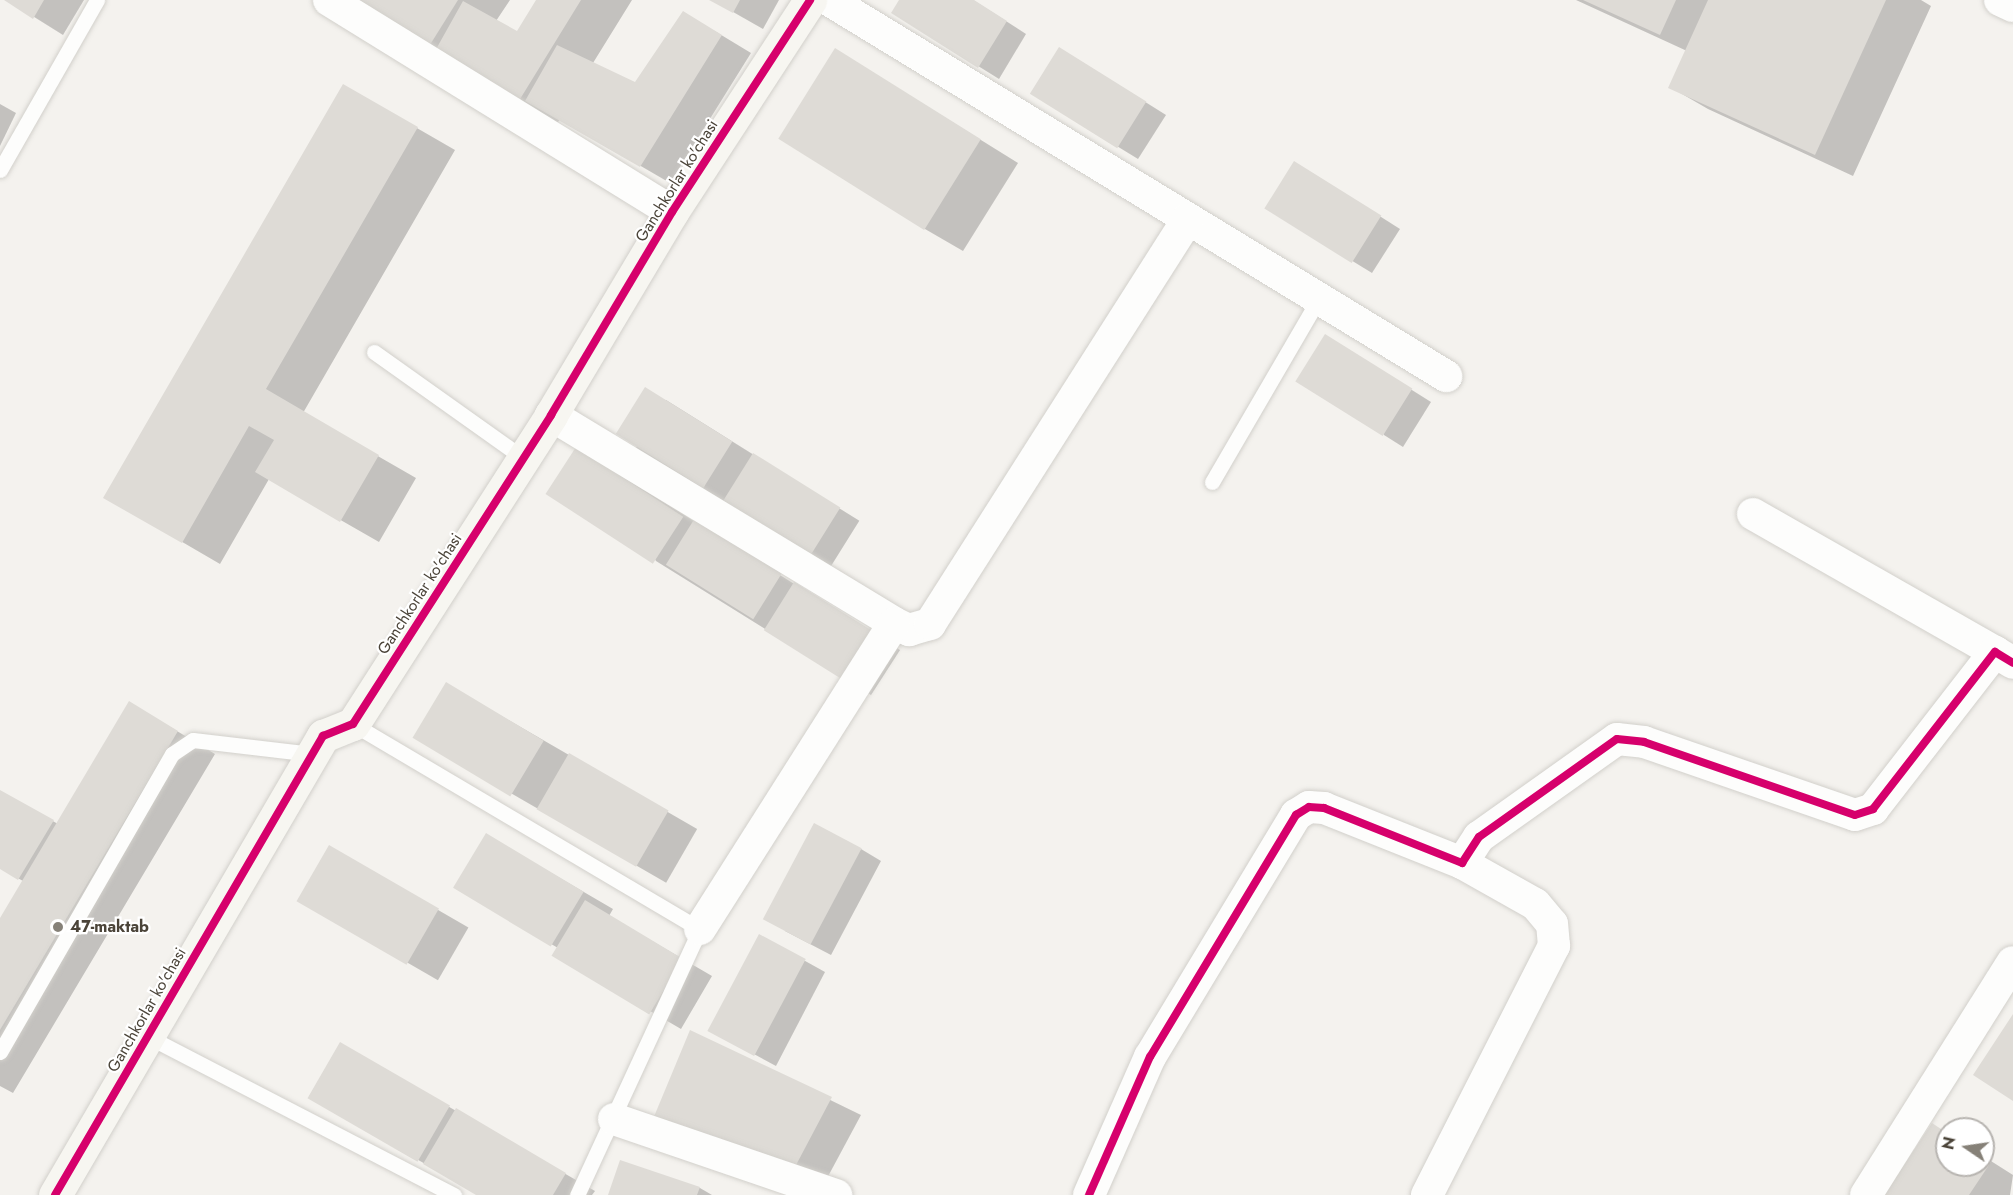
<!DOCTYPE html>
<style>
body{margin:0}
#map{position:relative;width:2013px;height:1195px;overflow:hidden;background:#f4f2ee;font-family:Jost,sans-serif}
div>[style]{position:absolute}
.shadow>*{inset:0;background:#0003;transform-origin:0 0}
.building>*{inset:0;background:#dedbd6;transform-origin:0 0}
.roads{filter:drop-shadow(0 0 2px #d2d0cb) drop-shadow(0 0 2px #d2d0cb)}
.lane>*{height:15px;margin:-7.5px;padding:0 7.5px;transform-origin:7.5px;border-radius:7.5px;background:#fdfdfc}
.street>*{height:32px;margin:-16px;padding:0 16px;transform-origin:16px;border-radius:16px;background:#fdfdfc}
.secondary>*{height:33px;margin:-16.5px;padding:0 16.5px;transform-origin:16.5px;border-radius:16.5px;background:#f7f6f1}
.cycleway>*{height:8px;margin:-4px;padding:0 4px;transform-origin:4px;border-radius:4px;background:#d6006c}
.dots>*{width:16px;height:16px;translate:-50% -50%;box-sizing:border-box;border:3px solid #fff;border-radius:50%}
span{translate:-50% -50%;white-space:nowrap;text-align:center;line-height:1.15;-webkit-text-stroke:4.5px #fff;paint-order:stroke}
.street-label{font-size:16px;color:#4b4439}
.poi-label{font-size:16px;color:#4b4439;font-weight:700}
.left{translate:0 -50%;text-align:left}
.north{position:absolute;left:1935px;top:1117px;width:60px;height:60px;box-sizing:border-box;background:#fff;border:2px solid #b7b4b0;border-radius:50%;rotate:283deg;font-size:16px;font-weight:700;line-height:24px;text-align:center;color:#4b4439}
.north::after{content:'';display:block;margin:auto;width:21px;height:27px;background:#868178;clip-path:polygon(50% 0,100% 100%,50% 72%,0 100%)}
</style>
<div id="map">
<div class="shadow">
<i style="clip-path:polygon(7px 0,84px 0,63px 35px)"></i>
<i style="clip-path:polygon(357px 0,510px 0,496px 21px,518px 34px,538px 0,632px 0,593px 63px,635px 83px,713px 30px,751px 53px,670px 183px,560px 119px,556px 125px)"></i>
<i style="clip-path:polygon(712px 0,779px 0,763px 29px)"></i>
<i style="clip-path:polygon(901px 0,973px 0,1026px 34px,999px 79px,893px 13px)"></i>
<i style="clip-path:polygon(1576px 0,1921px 0,1931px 6px,1853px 176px,1708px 109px,1670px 87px,1687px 51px)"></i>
<i style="clip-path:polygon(836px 50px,1018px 163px,963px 251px,925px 229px)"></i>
<i style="clip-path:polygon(1080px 61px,1166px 115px,1138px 159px,1032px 94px)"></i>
<i style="clip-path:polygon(344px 86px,455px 150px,303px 413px,416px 478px,379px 542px,269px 479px,220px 564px,105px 497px)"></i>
<i style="clip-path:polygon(0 104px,16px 113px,0 146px)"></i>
<i style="clip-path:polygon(1315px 175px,1400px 229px,1372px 273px,1266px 208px)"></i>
<i style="clip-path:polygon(1345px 348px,1431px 402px,1403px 447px,1384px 435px)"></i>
<i style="left:666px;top:400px;width:228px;height:59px;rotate:32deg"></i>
<i style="clip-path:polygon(606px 466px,900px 650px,871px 695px,656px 561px)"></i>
<i style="left:446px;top:684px;width:290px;height:62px;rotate:30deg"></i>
<i style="clip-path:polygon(167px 725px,215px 754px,13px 1093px,0 1086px,0 920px,23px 881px,0 868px,0 791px,58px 824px)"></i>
<i style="clip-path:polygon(486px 835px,613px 909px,609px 916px,712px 976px,681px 1029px,554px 955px,558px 948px,455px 888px)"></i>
<i style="left:329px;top:847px;width:161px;height:61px;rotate:30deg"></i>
<i style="clip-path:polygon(861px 849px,881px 861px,831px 955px,785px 931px)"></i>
<i style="clip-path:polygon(760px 936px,825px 972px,776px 1066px,728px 1040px)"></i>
<i style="clip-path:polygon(691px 1032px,861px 1115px,825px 1182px,684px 1136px)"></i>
<i style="clip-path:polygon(340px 1044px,595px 1191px,592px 1195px,479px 1195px,309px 1097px)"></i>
<i style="clip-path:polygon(1947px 1133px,1947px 1165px,1983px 1165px,1983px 1156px,2013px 1175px,2010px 1195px,1886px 1195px)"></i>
<i style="clip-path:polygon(700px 1188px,712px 1195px,610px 1195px)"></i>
</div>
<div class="building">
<i style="clip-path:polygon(4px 0,44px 0,33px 19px)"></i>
<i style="clip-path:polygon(354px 0,458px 0,428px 48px)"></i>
<i style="clip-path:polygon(536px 0,581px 0,517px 104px,435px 51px,463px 1px,517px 31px)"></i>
<i style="clip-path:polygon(709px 0,740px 0,733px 13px)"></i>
<i style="clip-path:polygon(899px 0,974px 0,1007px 21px,978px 68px,891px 13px)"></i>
<i style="clip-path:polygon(1583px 0,1676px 0,1660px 35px)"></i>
<i style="clip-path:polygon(1708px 0,1886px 0,1815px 155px,1668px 88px)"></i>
<i style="clip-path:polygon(683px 11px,722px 35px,640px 167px,525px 101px,557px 45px,635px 82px)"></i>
<i style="left:1059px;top:47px;width:103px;height:55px;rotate:32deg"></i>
<i style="left:835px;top:48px;width:172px;height:107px;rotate:32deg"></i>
<i style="clip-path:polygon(343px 84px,418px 127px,266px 389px,379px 455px,340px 522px,255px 472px,274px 440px,249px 426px,182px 543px,103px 498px)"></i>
<i style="left:1294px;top:161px;width:103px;height:56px;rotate:32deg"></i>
<i style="left:1325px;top:334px;width:103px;height:56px;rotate:32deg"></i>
<i style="left:645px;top:387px;width:103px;height:55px;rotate:32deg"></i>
<i style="left:576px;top:447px;width:128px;height:56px;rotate:33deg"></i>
<i style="left:753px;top:453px;width:103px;height:56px;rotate:32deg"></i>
<i style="left:695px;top:518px;width:103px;height:55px;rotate:32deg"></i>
<i style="left:794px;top:582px;width:103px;height:57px;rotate:32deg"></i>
<i style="left:446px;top:682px;width:114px;height:65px;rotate:31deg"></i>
<i style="clip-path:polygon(129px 701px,178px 731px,0 1030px,0 918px)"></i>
<i style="left:569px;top:753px;width:115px;height:65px;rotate:30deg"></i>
<i style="clip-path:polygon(0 790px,54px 820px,18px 880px,0 869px)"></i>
<i style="left:814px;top:823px;width:54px;height:109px;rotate:28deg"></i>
<i style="left:486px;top:833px;width:114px;height:64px;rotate:31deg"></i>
<i style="left:329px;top:845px;width:127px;height:65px;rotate:30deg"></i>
<i style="left:585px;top:900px;width:114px;height:65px;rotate:31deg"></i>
<i style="left:759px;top:934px;width:53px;height:110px;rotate:28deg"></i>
<i style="clip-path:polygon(2013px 1014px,2013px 1101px,1973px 1075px)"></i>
<i style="clip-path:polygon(690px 1030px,832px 1097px,795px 1167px,653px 1119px)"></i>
<i style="left:340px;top:1042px;width:127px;height:65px;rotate:30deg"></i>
<i style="clip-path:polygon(456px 1108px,566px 1173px,553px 1195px,476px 1195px,423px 1164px)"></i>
<i style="clip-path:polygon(1932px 1123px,1947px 1133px,1947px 1165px,1983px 1165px,1983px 1156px,1991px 1162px,1969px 1195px,1884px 1195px)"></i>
<i style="clip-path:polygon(620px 1160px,700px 1187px,697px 1195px,608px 1195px)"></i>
</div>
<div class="roads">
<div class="lane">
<i style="left:0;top:170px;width:196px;rotate:-60.3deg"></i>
<i style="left:374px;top:352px;width:183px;rotate:35.4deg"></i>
<i style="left:1212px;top:482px;width:213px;rotate:-59.8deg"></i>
<i style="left:353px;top:724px;width:403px;rotate:30.6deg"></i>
<i style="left:700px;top:929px;width:293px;rotate:114.8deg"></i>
<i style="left:147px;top:1036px;width:346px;rotate:27.4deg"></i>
<i style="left:0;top:1052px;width:344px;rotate:-60deg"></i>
<i style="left:172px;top:754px;width:25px;rotate:-34deg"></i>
<i style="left:193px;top:740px;width:120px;rotate:6.7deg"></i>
</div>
<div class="street">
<i style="left:329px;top:0;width:403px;rotate:31.7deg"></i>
<i style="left:829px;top:0;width:723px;rotate:31.36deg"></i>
<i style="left:2000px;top:0;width:14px;rotate:25deg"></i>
<i style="left:551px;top:415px;width:401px;rotate:31.2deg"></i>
<i style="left:894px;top:623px;width:17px;rotate:25deg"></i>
<i style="left:909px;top:630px;width:22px;rotate:-16deg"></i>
<i style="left:930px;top:624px;width:480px;rotate:-57.5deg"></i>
<i style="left:1753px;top:514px;width:279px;rotate:29.7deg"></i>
<i style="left:700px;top:929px;width:362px;rotate:-57.6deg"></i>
<i style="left:614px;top:1119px;width:235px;rotate:18.9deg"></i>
<i style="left:1089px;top:1195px;width:151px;rotate:-66.2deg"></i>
<i style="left:1150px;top:1057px;width:283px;rotate:-58.9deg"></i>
<i style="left:1296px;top:815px;width:15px;rotate:-32deg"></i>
<i style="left:1309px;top:807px;width:15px;rotate:4deg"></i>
<i style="left:1324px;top:808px;width:149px;rotate:21.7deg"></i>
<i style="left:1462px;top:863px;width:31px;rotate:-57deg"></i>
<i style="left:1479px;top:837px;width:169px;rotate:-35.4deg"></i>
<i style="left:1617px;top:739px;width:27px;rotate:6deg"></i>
<i style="left:1644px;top:742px;width:223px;rotate:19.1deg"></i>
<i style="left:1855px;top:815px;width:19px;rotate:-18deg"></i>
<i style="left:1873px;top:809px;width:199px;rotate:-52.2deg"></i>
<i style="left:1995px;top:652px;width:21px;rotate:31deg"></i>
<i style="left:1427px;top:1195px;width:280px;rotate:-63deg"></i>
<i style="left:1554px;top:946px;width:22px;rotate:-95deg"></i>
<i style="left:1552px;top:924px;width:26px;rotate:-130deg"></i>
<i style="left:1535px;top:904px;width:84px;rotate:-150.7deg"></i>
<i style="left:1866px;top:1195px;width:275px;rotate:-57.8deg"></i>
</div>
<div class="secondary">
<i style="left:55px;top:1195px;width:532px;rotate:-59.72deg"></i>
<i style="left:323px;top:736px;width:32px;rotate:-22deg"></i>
<i style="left:353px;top:724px;width:367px;rotate:-57.3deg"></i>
<i style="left:551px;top:415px;width:236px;rotate:-59.2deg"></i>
<i style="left:672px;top:212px;width:253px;rotate:-56.9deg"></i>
</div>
</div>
<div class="cycleway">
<i style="left:55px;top:1195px;width:532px;rotate:-59.72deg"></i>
<i style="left:323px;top:736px;width:32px;rotate:-22deg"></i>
<i style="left:353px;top:724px;width:367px;rotate:-57.3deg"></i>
<i style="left:551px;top:415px;width:236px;rotate:-59.2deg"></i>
<i style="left:672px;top:212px;width:253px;rotate:-56.9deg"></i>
<i style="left:1089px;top:1195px;width:151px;rotate:-66.2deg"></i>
<i style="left:1150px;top:1057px;width:283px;rotate:-58.9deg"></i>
<i style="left:1296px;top:815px;width:15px;rotate:-32deg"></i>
<i style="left:1309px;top:807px;width:15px;rotate:4deg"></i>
<i style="left:1324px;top:808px;width:149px;rotate:21.7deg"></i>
<i style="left:1462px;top:863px;width:31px;rotate:-57deg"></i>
<i style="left:1479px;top:837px;width:169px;rotate:-35.4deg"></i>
<i style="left:1617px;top:739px;width:27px;rotate:6deg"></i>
<i style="left:1644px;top:742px;width:223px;rotate:19.1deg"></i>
<i style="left:1855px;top:815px;width:19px;rotate:-18deg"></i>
<i style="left:1873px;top:809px;width:199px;rotate:-52.2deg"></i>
<i style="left:1995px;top:652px;width:21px;rotate:31deg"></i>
</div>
<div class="dots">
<i style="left:58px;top:927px;background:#868178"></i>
</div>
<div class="street-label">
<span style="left:677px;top:181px;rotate:-58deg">Ganchkorlar ko'chasi</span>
<span style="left:420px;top:594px;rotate:-57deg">Ganchkorlar ko'chasi</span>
<span style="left:147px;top:1010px;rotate:-60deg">Ganchkorlar ko'chasi</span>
</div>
<div class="poi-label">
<span class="left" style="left:70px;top:927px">47-maktab</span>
</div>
<div class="north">N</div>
</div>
